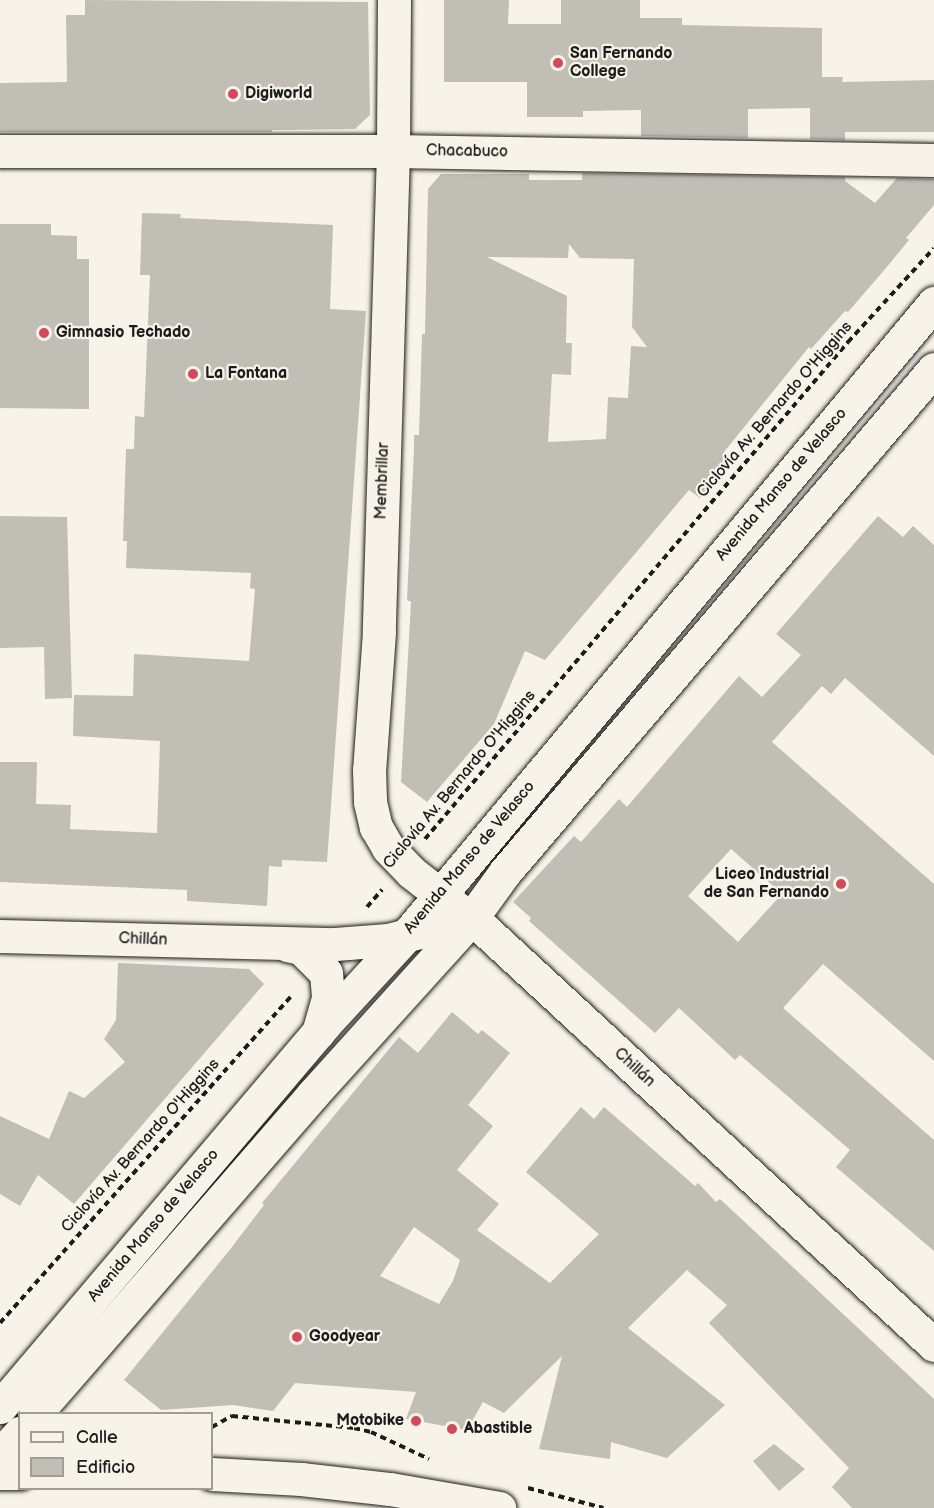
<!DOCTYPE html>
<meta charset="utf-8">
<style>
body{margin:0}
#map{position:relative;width:934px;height:1508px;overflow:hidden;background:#f7f3e8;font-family:"Balsamiq Sans",sans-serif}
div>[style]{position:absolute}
.building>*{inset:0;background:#c0beb5}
.path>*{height:4px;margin-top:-2px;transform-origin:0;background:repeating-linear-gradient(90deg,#1c1c1c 0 6px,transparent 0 10.5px)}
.roads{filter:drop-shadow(0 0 2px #1c1c1c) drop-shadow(0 0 2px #1c1c1c)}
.minor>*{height:33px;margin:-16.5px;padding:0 16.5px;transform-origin:16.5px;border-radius:16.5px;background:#f7f3e8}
.tertiary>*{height:33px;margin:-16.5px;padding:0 16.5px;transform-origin:16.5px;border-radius:16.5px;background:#f7f3e8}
.secondary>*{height:33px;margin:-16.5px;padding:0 16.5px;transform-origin:16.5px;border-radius:16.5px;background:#f7f3e8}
.primary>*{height:33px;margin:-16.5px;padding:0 16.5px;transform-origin:16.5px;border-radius:16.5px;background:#f7f3e8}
.dots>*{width:16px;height:16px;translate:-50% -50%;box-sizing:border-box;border:3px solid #f7f3e8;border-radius:50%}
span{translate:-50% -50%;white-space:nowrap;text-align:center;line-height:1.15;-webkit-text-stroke:4.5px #f7f3e8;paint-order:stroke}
.poi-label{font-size:16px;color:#1c1c1c;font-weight:700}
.left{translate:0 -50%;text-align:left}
.right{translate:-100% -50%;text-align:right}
.street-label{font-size:16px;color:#1c1c1c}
.legend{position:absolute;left:18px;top:1412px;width:195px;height:78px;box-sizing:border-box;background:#f7f3e8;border:2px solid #9f9d96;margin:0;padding:8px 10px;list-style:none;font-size:18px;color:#1c1c1c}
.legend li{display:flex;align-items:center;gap:12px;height:30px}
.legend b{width:30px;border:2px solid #9f9d96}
</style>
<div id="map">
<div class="building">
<i style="clip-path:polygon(85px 0,368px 2px,370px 115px,355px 129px,272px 130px,272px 132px,0 132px,0 83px,67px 82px,66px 15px,85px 15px)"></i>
<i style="clip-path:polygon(444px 0,509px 0,508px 24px,561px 24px,561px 0,640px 0,640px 18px,682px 18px,682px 25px,822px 28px,822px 77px,843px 77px,842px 82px,934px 80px,934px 132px,845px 132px,845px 140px,810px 139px,810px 108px,748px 109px,748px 138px,641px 136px,641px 110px,583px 111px,583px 117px,527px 117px,527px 82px,444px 82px)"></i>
<i style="clip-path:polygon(evenodd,582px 173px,845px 177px,845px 181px,875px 203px,897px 178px,934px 179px,934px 205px,906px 238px,909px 240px,886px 268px,848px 312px,845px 311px,811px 349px,809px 347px,724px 452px,732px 459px,700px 498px,689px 490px,545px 660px,525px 651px,494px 724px,427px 802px,401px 782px,411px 602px,407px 600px,414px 449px,414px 435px,419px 435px,422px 334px,425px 334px,428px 189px,441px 174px,529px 174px,529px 180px,582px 180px,582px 173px,569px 244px,580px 258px,634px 259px,632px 327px,647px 347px,631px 346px,628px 398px,608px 397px,606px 439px,548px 442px,552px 374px,571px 375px,572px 343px,566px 343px,567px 296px,487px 257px,568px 258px,569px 244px)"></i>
<i style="clip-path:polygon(142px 213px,181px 214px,180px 218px,333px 225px,330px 309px,366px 311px,327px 862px,282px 860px,282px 867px,269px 866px,267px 906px,187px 901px,187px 890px,0 882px,0 762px,37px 762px,36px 804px,71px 805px,70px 829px,157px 833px,160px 741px,73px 736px,74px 695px,133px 696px,134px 654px,249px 661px,255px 589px,250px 588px,251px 573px,126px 568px,127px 541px,123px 541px,126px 449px,134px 449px,135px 416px,144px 417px,150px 275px,140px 275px)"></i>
<i style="clip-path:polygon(0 224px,51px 224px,51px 235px,77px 236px,77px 259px,89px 259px,89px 409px,0 408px)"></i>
<i style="clip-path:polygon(0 516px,67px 517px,72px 698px,45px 699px,44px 647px,0 648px)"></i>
<i style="clip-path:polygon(evenodd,878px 516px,903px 537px,913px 526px,934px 545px,934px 756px,845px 678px,831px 694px,822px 686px,772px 742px,934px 884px,934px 1061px,823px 964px,783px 1008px,934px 1140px,934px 1251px,836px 1167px,850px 1150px,740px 1055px,735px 1060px,679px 1008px,655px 1033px,529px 921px,531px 918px,513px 902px,574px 836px,581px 842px,619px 799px,627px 807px,739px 676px,762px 697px,801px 655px,776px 634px,878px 516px,731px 849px,782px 894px,738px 942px,688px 896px,731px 849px)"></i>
<i style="clip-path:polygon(118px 963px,249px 969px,264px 984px,74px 1204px,38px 1175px,20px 1206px,0 1194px,0 1116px,49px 1139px,69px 1091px,84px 1098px,125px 1062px,104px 1039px,116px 1020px)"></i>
<i style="clip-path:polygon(evenodd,452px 1012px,478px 1034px,482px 1030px,510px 1053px,468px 1105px,493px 1126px,457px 1170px,499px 1204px,477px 1230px,550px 1283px,599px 1234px,526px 1172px,581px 1107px,594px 1119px,604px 1107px,695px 1186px,698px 1183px,716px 1202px,720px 1199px,934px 1399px,934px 1508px,852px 1508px,832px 1487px,849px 1468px,709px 1323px,727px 1305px,687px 1270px,628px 1328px,725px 1405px,667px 1458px,611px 1442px,610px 1459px,539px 1449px,562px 1356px,504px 1413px,483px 1402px,467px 1430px,406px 1419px,416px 1392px,295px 1383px,273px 1411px,233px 1405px,161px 1410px,124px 1380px,228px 1252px,264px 1205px,262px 1203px,399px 1037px,418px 1053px,452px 1012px,414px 1227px,460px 1260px,453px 1281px,439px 1304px,380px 1276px,414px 1227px)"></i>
<i style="clip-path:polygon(774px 1444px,805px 1469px,779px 1491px,753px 1461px)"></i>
</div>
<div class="path">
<i style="left:425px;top:839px;width:653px;rotate:-49.6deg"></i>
<i style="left:848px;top:342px;width:127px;rotate:-47.5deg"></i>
<i style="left:367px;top:907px;width:23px;rotate:-49deg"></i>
<i style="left:0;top:1323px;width:439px;rotate:-48.3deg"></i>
<i style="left:212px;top:1427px;width:23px;rotate:-29deg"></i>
<i style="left:232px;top:1416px;width:123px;rotate:5.6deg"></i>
<i style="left:354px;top:1428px;width:17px;rotate:13deg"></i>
<i style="left:371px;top:1432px;width:64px;rotate:25deg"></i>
<i style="left:528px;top:1488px;width:78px;rotate:14.9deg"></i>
</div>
<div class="roads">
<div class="minor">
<i style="left:394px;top:0;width:151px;rotate:90.4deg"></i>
<i style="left:393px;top:151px;width:481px;rotate:91.7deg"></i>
<i style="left:379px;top:632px;width:138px;rotate:94.1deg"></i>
<i style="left:369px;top:770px;width:32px;rotate:88deg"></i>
<i style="left:370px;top:802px;width:26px;rotate:77deg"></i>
<i style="left:376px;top:827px;width:24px;rotate:60deg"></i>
<i style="left:388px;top:848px;width:33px;rotate:46deg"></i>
<i style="left:411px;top:872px;width:37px;rotate:38deg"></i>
<i style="left:0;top:151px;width:393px"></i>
<i style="left:393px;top:151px;width:541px;rotate:0.95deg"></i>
<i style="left:0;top:936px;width:335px;rotate:1.4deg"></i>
<i style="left:335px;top:944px;width:53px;rotate:-4.3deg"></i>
<i style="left:388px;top:940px;width:86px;rotate:-14.2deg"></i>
<i style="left:287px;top:945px;width:14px;rotate:12deg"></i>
<i style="left:301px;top:948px;width:35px;rotate:45deg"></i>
<i style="left:326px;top:973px;width:25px;rotate:85deg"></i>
<i style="left:328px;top:998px;width:36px;rotate:106deg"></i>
</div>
<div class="tertiary">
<i style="left:440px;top:895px;width:58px;rotate:38deg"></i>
<i style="left:486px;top:931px;width:610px;rotate:42.74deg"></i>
</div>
<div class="secondary">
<i style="left:0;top:1407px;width:502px;rotate:-49.68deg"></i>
<i style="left:325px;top:1024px;width:118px;rotate:-47.4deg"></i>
<i style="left:405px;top:937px;width:826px;rotate:-50.16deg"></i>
<i style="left:35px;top:1414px;width:424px;rotate:-49deg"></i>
<i style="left:313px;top:1094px;width:236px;rotate:-47.9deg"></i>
<i style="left:471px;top:919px;width:58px;rotate:-54.1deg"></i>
<i style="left:505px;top:872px;width:661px;rotate:-49.54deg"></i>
<i style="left:0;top:1455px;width:30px;rotate:-48deg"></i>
</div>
<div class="primary">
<i style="left:0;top:1473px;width:20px"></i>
<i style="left:212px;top:1474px;width:89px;rotate:3.2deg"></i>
<i style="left:301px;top:1479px;width:90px;rotate:6.4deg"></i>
<i style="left:390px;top:1489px;width:111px;rotate:9.9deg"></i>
</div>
</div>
<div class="dots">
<i style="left:558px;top:63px;background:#d1495b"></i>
<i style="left:233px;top:94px;background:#d1495b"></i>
<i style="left:44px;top:333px;background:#d1495b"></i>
<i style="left:193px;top:374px;background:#d1495b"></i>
<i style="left:841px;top:884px;background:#d1495b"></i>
<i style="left:297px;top:1337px;background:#d1495b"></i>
<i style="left:416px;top:1421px;background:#d1495b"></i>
<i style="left:452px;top:1429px;background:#d1495b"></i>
</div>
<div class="poi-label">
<span class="left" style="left:570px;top:63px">San Fernando<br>College</span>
<span class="left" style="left:245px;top:94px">Digiworld</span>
<span class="left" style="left:56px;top:333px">Gimnasio Techado</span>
<span class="left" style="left:205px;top:374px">La Fontana</span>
<span class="right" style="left:829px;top:884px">Liceo Industrial<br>de San Fernando</span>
<span class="left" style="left:309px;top:1337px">Goodyear</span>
<span class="right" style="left:404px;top:1421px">Motobike</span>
<span class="left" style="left:464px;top:1429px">Abastible</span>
</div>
<div class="street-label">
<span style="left:467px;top:152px;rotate:1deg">Chacabuco</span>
<span style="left:775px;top:410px;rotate:-49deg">Ciclovía Av. Bernardo O'Higgins</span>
<span style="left:383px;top:481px;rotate:-88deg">Membrillar</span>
<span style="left:782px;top:485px;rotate:-50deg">Avenida Manso de Velasco</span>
<span style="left:460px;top:780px;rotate:-50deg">Ciclovía Av. Bernardo O'Higgins</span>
<span style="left:470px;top:858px;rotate:-50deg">Avenida Manso de Velasco</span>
<span style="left:143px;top:940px;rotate:2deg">Chillán</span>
<span style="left:634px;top:1068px;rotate:43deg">Chillán</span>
<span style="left:141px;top:1146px;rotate:-48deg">Ciclovía Av. Bernardo O'Higgins</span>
<span style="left:154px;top:1226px;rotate:-50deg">Avenida Manso de Velasco</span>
</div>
<ul class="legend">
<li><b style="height:8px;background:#f7f3e8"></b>Calle</li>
<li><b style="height:16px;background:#c0beb5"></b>Edificio</li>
</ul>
</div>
